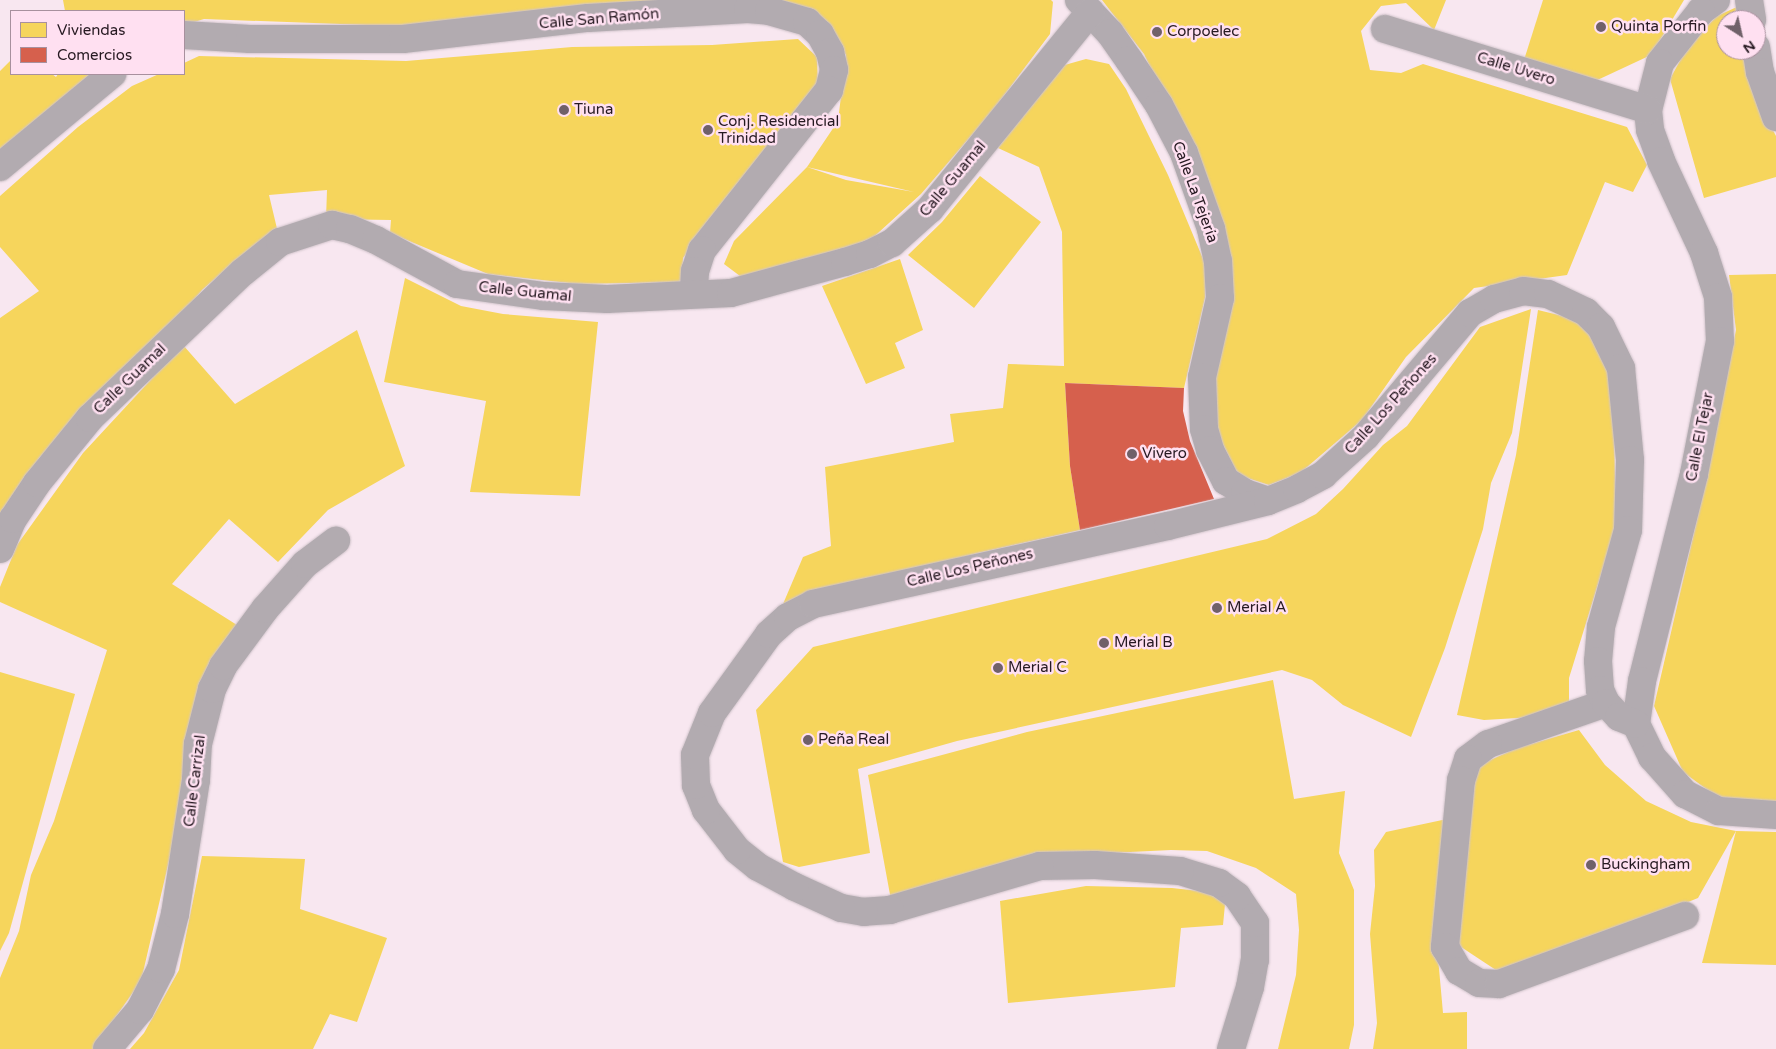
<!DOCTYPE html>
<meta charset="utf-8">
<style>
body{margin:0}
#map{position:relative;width:1776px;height:1049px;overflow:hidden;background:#f8e7f0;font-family:"Varela Round",sans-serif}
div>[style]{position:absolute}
.homes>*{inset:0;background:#f6d55c}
.shops>*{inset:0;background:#d6604d}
.roads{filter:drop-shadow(0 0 1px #d1c4cb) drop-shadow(0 0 1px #d1c4cb)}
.minor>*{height:28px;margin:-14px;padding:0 14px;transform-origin:14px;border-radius:14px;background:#b2abb0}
.dots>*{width:14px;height:14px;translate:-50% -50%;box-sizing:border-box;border:2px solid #ffe0f1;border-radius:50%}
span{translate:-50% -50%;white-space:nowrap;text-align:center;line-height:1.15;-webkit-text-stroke:5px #ffe0f1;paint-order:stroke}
.street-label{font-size:15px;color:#261921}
.poi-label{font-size:15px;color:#261921}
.left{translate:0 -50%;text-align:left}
.legend{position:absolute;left:10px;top:10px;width:175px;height:65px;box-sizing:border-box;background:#ffe0f1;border:1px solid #a8909e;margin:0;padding:6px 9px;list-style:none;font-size:15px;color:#261921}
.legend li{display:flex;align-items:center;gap:10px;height:25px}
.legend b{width:25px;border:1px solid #a8909e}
.north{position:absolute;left:1716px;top:10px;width:50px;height:50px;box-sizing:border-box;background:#ffe0f1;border:1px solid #a8909e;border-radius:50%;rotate:145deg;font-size:14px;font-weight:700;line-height:20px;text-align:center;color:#261921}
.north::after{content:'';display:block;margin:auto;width:18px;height:22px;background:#706169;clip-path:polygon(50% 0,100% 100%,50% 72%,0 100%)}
</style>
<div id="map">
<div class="homes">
<i style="clip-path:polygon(evenodd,63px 0,1051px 0,1053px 2px,1050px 34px,990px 114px,921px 194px,867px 243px,744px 279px,724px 264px,734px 241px,807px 167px,838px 121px,846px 55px,827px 28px,807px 11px,420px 27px,204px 19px,184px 25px,184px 11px,65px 11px,63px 0,807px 167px,914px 192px,846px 180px,807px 167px)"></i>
<i style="clip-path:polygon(1102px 0,1446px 0,1434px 30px,1406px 3px,1381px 6px,1361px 31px,1370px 70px,1401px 73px,1423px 64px,1627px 127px,1647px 165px,1633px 192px,1605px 182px,1567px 275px,1474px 288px,1406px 357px,1362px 420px,1300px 473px,1269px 485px,1238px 475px,1218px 434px,1214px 380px,1233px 295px,1229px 248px,1221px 215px,1144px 54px)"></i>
<i style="clip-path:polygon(1543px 0,1684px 0,1651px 55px,1591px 83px,1524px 60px)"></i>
<i style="clip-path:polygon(1739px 6px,1741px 20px,1726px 20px,1726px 50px,1748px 50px,1767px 119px,1776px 136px,1776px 177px,1704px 198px,1670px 79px,1689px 44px,1717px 16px)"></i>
<i style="clip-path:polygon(798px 39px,817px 57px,818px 89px,731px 192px,683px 258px,682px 282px,578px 284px,488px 274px,390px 233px,391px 220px,326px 219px,327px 190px,269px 195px,279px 237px,246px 252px,202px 290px,169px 330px,89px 405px,39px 458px,0 525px,0 318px,39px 291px,0 247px,0 196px,78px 127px,132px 86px,159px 74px,184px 74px,184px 63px,199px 56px,406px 61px,572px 47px,712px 45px)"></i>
<i style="clip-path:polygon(1086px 59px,1109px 64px,1126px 89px,1168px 175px,1206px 266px,1205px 298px,1184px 388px,1065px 383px,1070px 466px,1080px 530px,978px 553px,783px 604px,803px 557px,831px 546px,825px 467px,954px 442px,950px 414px,1003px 408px,1008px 364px,1064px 366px,1062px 232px,1039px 167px,998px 148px,1061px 66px)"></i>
<i style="clip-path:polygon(11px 60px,11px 74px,52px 74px,56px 77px,58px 74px,97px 74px,0 151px,0 71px)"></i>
<i style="clip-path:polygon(980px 176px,1041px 222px,974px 308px,908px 255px,942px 222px)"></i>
<i style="clip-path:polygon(900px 259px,923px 330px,895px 343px,905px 368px,866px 384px,822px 286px)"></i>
<i style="clip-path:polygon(1776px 274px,1776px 804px,1720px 799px,1683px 772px,1654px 706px,1699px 511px,1736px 330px,1729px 275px)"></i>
<i style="clip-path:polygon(405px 278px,461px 306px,503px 314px,598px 322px,580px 496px,470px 492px,486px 401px,384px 382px)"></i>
<i style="clip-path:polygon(1531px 309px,1512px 433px,1491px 483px,1483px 529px,1445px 648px,1411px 737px,1343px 705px,1312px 680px,1282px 670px,957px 741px,858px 769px,870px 853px,799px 867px,783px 862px,756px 710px,813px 647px,1267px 539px,1316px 514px,1343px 489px,1383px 445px,1407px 426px,1480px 327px)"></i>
<i style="clip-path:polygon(1538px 310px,1575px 319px,1594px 333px,1613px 378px,1616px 526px,1569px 678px,1569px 707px,1537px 717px,1484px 720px,1457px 715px,1516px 455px)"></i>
<i style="clip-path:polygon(357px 330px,405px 466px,328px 510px,278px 562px,229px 519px,172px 584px,237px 625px,175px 835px,141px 981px,93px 1049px,0 1049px,0 978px,19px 931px,31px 875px,54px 821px,107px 650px,0 602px,0 587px,17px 545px,83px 453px,183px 345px,235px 404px)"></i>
<i style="clip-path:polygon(0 672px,75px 694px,9px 933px,0 951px)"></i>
<i style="clip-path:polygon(1273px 680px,1294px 799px,1345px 791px,1339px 853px,1354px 890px,1354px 1025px,1349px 1049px,1278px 1049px,1296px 975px,1299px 930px,1296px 894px,1256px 868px,1207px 851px,1171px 850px,1048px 856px,891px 900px,868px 775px,1027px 732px)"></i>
<i style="clip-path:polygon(1579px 730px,1605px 765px,1646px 801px,1691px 822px,1736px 831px,1698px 898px,1505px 976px,1455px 943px,1477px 766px,1517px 748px)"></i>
<i style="clip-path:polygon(1447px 819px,1435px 924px,1443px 1013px,1467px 1012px,1467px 1049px,1373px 1049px,1377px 1023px,1370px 934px,1375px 886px,1374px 850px,1386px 832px)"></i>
<i style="clip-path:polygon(1736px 831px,1776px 832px,1776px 965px,1702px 963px)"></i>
<i style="clip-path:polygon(202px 856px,305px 859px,300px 909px,387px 938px,357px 1022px,330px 1014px,313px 1049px,130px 1049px,144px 1033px,179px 970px)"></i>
<i style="clip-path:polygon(1086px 886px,1172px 888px,1226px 894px,1223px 925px,1181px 928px,1175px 987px,1008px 1003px,1000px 901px)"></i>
</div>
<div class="shops">
<i style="clip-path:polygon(1065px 383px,1184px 388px,1183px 411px,1190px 441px,1214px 499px,1080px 530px,1070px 466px)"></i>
</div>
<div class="roads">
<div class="minor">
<i style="left:1079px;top:0;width:45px;rotate:46.8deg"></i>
<i style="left:1110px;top:33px;width:33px;rotate:55deg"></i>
<i style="left:1129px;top:60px;width:54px;rotate:56.3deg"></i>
<i style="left:1159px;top:105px;width:54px;rotate:62.5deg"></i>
<i style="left:1184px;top:153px;width:81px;rotate:70.4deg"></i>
<i style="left:1211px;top:229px;width:33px;rotate:78deg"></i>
<i style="left:1218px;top:261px;width:37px;rotate:87deg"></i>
<i style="left:1220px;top:298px;width:81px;rotate:102.8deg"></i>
<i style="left:1202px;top:377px;width:52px;rotate:87.8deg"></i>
<i style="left:1204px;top:429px;width:22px;rotate:74deg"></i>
<i style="left:1210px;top:450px;width:35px;rotate:63deg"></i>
<i style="left:1226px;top:481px;width:22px;rotate:32deg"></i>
<i style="left:1245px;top:493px;width:24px;rotate:19deg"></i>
<i style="left:1716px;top:0;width:19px;rotate:144deg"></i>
<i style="left:1701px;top:11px;width:66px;rotate:128.3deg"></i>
<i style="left:1660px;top:63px;width:49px;rotate:104.3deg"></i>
<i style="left:1648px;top:110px;width:20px;rotate:84deg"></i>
<i style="left:1650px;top:130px;width:33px;rotate:70deg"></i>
<i style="left:1661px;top:161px;width:102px;rotate:64.9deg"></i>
<i style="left:1704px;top:253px;width:46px;rotate:72.3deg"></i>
<i style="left:1718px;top:297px;width:44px;rotate:87.4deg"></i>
<i style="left:1720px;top:341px;width:136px;rotate:101.1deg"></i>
<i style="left:1694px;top:474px;width:213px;rotate:104.1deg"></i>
<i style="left:1642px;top:681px;width:43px;rotate:97.9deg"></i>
<i style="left:1636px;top:724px;width:37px;rotate:64deg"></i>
<i style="left:1652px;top:757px;width:50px;rotate:48.3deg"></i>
<i style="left:1685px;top:794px;width:38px;rotate:27deg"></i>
<i style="left:1719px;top:811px;width:57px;rotate:4deg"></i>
<i style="left:1749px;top:0;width:20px;rotate:81deg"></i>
<i style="left:1385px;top:29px;width:275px;rotate:17.1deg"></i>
<i style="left:184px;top:35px;width:66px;rotate:3.5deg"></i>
<i style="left:250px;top:39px;width:153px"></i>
<i style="left:403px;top:39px;width:186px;rotate:-6.5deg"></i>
<i style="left:588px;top:18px;width:160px;rotate:-3.2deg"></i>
<i style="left:748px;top:9px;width:21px;rotate:5deg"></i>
<i style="left:769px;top:11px;width:40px;rotate:16deg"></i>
<i style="left:807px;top:22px;width:18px;rotate:43deg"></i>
<i style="left:820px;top:34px;width:21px;rotate:61deg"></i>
<i style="left:830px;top:52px;width:18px;rotate:77deg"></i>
<i style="left:834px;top:70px;width:21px;rotate:104deg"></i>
<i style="left:829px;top:90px;width:204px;rotate:128.4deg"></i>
<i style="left:702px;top:250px;width:22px;rotate:108deg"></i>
<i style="left:695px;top:271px;width:22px;rotate:93deg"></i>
<i style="left:1756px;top:47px;width:25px;rotate:81deg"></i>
<i style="left:1760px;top:72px;width:48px;rotate:70.4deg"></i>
<i style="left:0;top:167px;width:146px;rotate:-39.7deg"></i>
<i style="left:0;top:549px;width:33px;rotate:-67deg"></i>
<i style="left:13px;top:519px;width:43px;rotate:-56.3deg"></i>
<i style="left:37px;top:483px;width:84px;rotate:-50.8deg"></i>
<i style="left:90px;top:418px;width:211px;rotate:-43.7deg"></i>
<i style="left:243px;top:272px;width:48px;rotate:-39deg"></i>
<i style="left:280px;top:242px;width:55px;rotate:-18.1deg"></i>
<i style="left:332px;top:225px;width:18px;rotate:13deg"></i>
<i style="left:350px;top:229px;width:28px;rotate:23deg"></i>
<i style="left:376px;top:240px;width:92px;rotate:28.5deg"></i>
<i style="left:457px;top:284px;width:88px;rotate:7.9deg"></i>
<i style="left:544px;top:296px;width:63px;rotate:2.7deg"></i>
<i style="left:607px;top:299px;width:124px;rotate:-2.8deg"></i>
<i style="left:731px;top:293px;width:118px;rotate:-15.2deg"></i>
<i style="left:845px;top:262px;width:26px;rotate:-18deg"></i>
<i style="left:870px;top:254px;width:25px;rotate:-27deg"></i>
<i style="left:892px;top:243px;width:51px;rotate:-41.8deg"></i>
<i style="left:930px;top:209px;width:254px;rotate:-50.9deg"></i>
<i style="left:1606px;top:703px;width:125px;rotate:160.8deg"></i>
<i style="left:1488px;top:744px;width:25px;rotate:143deg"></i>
<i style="left:1468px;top:759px;width:22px;rotate:108deg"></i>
<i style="left:1461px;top:780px;width:168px;rotate:95.5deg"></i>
<i style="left:1445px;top:947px;width:28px;rotate:60deg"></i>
<i style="left:1459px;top:971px;width:23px;rotate:31deg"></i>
<i style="left:1479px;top:983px;width:20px;rotate:3deg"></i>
<i style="left:1499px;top:984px;width:198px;rotate:-20.1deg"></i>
<i style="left:107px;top:1049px;width:51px;rotate:-49.8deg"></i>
<i style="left:140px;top:1010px;width:46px;rotate:-62.9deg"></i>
<i style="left:161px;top:969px;width:57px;rotate:-75.7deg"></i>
<i style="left:175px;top:914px;width:136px;rotate:-81.1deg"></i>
<i style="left:196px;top:780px;width:36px;rotate:-87deg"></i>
<i style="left:198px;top:744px;width:57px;rotate:-75.7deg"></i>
<i style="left:212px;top:689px;width:25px;rotate:-64deg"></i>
<i style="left:223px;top:666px;width:71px;rotate:-53.6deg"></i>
<i style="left:265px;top:609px;width:60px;rotate:-48.4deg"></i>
<i style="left:305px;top:564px;width:39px;rotate:-37deg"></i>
<i style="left:1231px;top:1049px;width:65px;rotate:-73deg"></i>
<i style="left:1250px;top:987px;width:27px;rotate:-80deg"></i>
<i style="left:1255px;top:960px;width:37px;rotate:-90deg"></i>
<i style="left:1255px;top:923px;width:32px;rotate:-124deg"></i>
<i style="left:1237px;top:896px;width:22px;rotate:-144deg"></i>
<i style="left:1219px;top:883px;width:41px;rotate:-162.9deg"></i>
<i style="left:1180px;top:871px;width:85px;rotate:-176deg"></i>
<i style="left:1095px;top:865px;width:55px;rotate:179deg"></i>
<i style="left:1040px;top:866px;width:156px;rotate:163.7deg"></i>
<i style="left:890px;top:910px;width:26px;rotate:176deg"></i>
<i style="left:864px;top:912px;width:23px;rotate:-170deg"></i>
<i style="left:841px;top:908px;width:51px;rotate:-155.5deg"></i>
<i style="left:795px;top:887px;width:42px;rotate:-151.6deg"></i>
<i style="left:758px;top:867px;width:27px;rotate:-141deg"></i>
<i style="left:737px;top:850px;width:51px;rotate:-127.8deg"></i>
<i style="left:706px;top:810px;width:27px;rotate:-112deg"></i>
<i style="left:696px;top:785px;width:30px;rotate:-92deg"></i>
<i style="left:695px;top:755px;width:45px;rotate:-68deg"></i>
<i style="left:712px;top:713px;width:97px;rotate:-54.2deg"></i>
<i style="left:769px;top:634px;width:25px;rotate:-42deg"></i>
<i style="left:788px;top:617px;width:28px;rotate:-27deg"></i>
<i style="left:813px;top:604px;width:363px;rotate:-12.4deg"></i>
<i style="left:1168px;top:526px;width:103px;rotate:-14deg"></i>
<i style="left:1268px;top:501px;width:31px;rotate:-22deg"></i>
<i style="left:1297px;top:489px;width:30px;rotate:-28deg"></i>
<i style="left:1323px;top:475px;width:58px;rotate:-42.2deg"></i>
<i style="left:1366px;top:436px;width:161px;rotate:-49.8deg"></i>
<i style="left:1470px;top:313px;width:28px;rotate:-30deg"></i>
<i style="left:1494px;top:299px;width:30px;rotate:-15deg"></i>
<i style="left:1523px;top:291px;width:25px;rotate:7deg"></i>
<i style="left:1548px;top:294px;width:42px;rotate:25.3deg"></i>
<i style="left:1586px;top:312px;width:21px;rotate:45deg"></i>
<i style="left:1601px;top:327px;width:46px;rotate:64deg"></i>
<i style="left:1621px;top:368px;width:92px;rotate:84.4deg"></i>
<i style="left:1630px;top:460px;width:70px;rotate:91.6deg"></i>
<i style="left:1628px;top:530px;width:101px;rotate:105.6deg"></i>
<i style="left:1601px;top:627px;width:34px;rotate:95deg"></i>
<i style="left:1598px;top:661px;width:29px;rotate:86deg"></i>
<i style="left:1600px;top:690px;width:14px;rotate:65deg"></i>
<i style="left:1606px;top:703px;width:19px;rotate:47deg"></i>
<i style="left:1619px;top:717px;width:18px;rotate:22deg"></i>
</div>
</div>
<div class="dots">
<i style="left:1601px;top:27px;background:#706169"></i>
<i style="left:1157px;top:32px;background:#706169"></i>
<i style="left:564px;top:110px;background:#706169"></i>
<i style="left:708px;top:130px;background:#706169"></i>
<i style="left:1132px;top:454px;background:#706169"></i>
<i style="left:1217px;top:608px;background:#706169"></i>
<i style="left:1104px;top:643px;background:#706169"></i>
<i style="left:998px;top:668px;background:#706169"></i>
<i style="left:808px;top:740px;background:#706169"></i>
<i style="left:1591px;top:865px;background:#706169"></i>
</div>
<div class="street-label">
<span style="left:599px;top:19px;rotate:-5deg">Calle San Ramón</span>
<span style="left:1516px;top:69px;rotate:17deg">Calle Uvero</span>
<span style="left:953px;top:179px;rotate:-50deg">Calle Guamal</span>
<span style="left:1195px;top:192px;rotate:70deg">Calle La Tejería</span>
<span style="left:525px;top:292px;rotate:6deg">Calle Guamal</span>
<span style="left:130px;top:379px;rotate:-44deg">Calle Guamal</span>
<span style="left:1391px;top:404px;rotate:-48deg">Calle Los Peñones</span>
<span style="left:1700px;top:437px;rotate:-79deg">Calle El Tejar</span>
<span style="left:970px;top:568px;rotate:-13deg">Calle Los Peñones</span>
<span style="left:195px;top:781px;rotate:-83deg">Calle Carrizal</span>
</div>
<div class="poi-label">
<span class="left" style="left:1611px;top:27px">Quinta Porfin</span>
<span class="left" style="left:1167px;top:32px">Corpoelec</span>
<span class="left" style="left:574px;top:110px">Tiuna</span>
<span class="left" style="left:718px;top:130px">Conj. Residencial<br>Trinidad</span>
<span class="left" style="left:1142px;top:454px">Vivero</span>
<span class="left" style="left:1227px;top:608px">Merial A</span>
<span class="left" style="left:1114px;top:643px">Merial B</span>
<span class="left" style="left:1008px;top:668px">Merial C</span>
<span class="left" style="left:818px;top:740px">Peña Real</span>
<span class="left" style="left:1601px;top:865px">Buckingham</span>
</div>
<ul class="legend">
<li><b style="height:14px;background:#f6d55c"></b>Viviendas</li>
<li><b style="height:14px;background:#d6604d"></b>Comercios</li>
</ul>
<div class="north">N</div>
</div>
